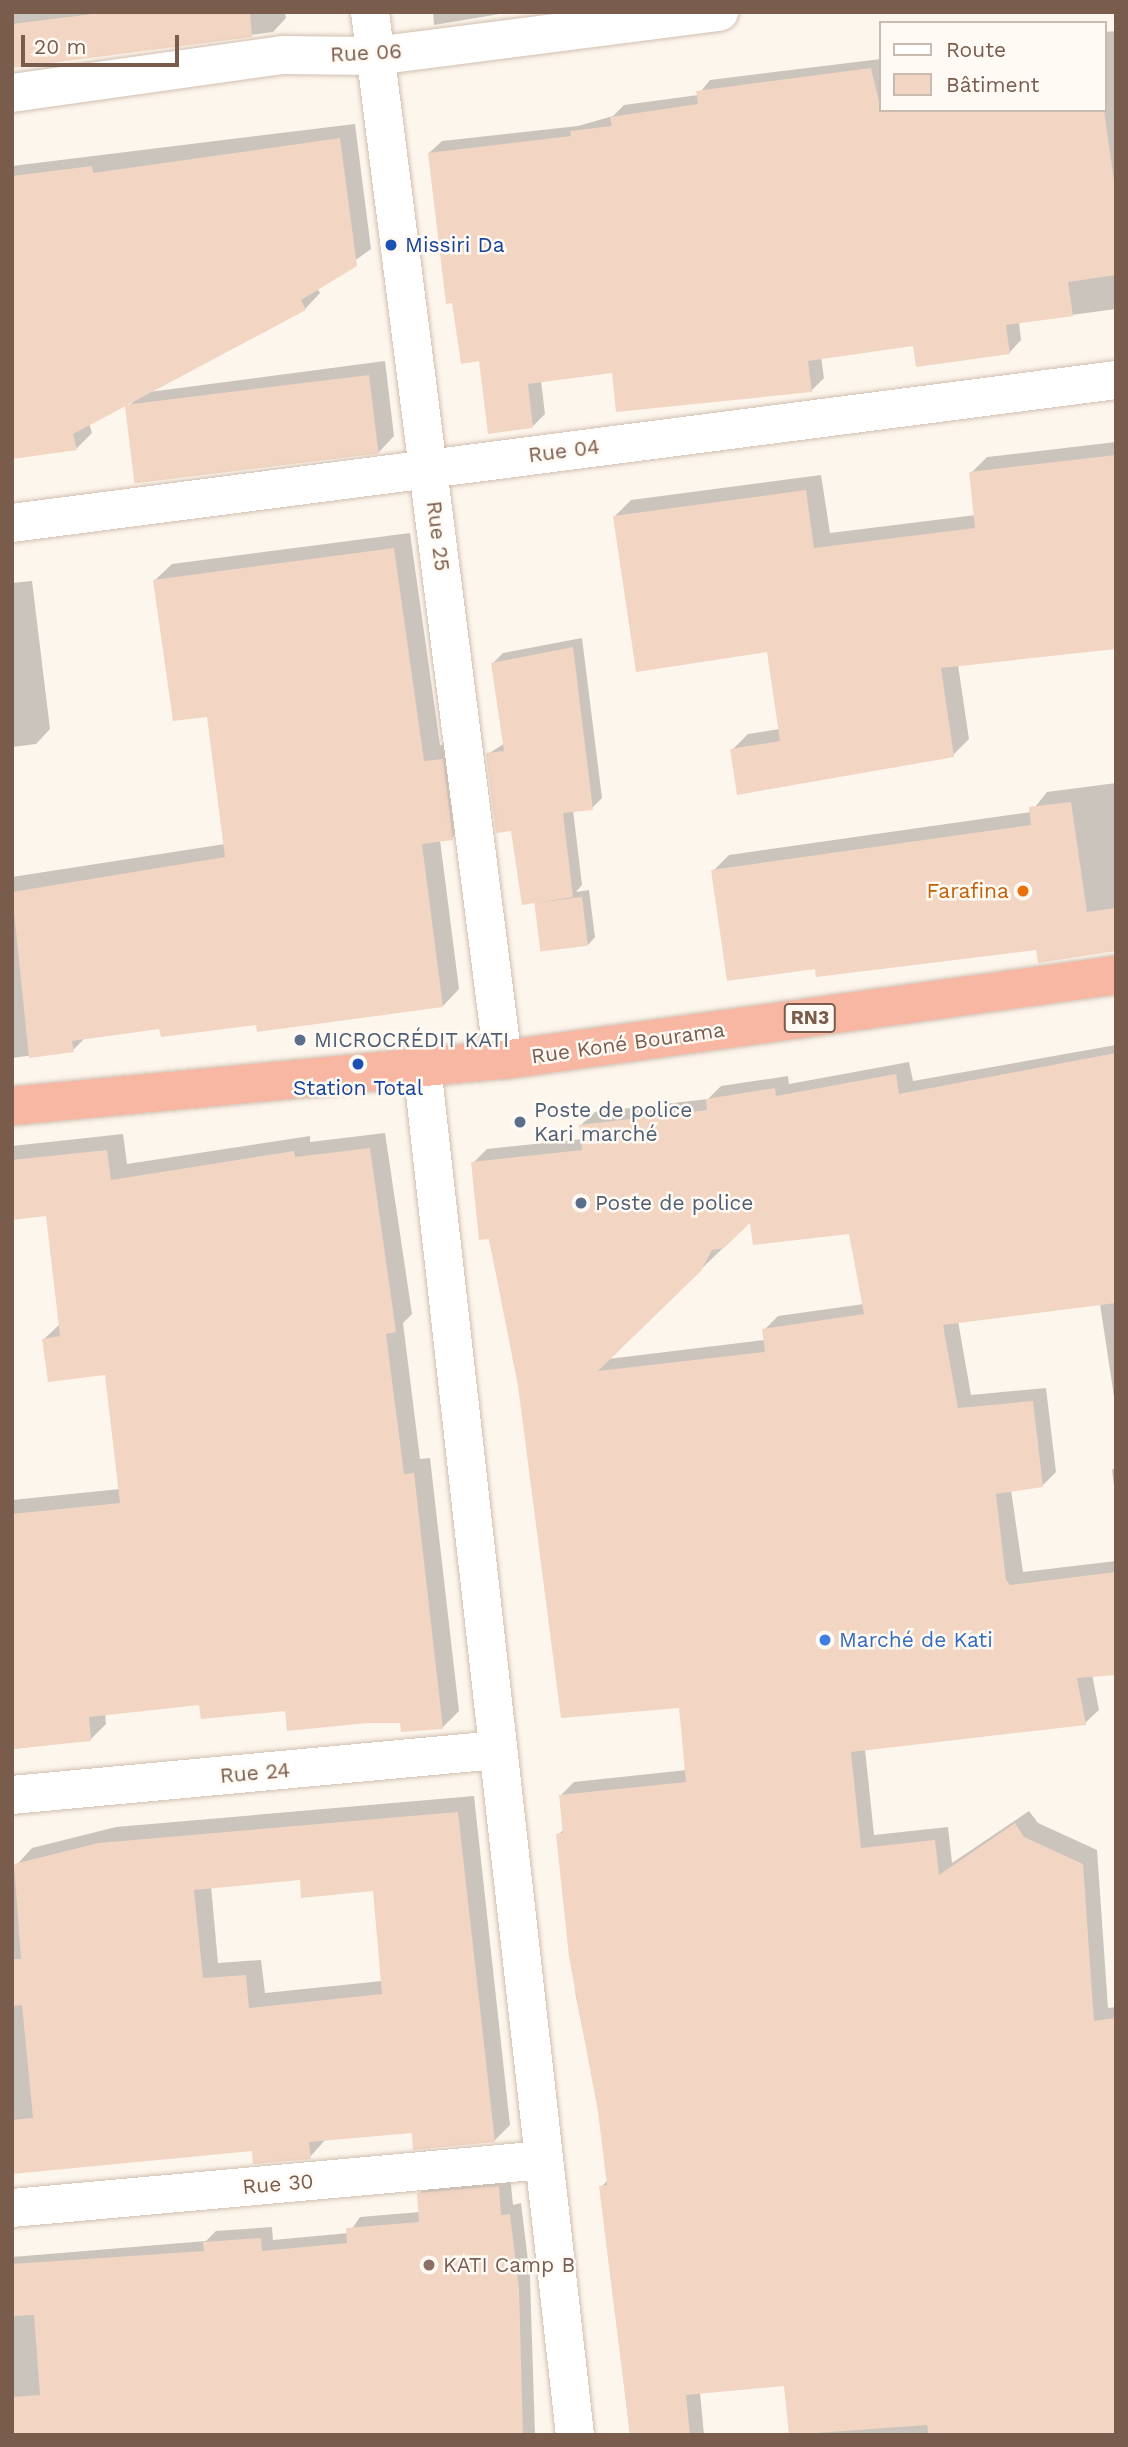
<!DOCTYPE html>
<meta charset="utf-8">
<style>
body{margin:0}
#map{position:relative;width:1128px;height:2447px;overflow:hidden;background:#fdf6ec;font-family:"Work Sans",sans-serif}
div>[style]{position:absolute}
.shadow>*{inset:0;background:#0003}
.building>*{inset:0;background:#f3d5c3;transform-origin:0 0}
.roads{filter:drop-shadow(0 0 2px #d1beb0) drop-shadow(0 0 2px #d1beb0)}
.street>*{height:38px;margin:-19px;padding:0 19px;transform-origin:19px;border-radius:19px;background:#fff}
.secondary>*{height:38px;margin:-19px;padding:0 19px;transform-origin:19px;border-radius:19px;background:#fff}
.highway>*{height:38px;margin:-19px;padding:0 19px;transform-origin:19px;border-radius:19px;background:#f7b7a3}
.dots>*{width:19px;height:19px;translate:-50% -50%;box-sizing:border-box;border:4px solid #fffaf3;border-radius:50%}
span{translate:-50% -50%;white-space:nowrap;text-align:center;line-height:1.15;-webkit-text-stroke:5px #fffaf3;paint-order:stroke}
.shield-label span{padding:2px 5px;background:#fffaf3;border:2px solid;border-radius:5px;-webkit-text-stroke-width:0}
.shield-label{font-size:19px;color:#7a5c4d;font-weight:700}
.street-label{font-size:21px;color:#7a5c4d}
.transit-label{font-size:21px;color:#164399}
.left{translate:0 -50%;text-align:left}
.food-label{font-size:21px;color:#c56008}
.right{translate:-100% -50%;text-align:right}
.service-label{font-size:21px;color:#4e5e75}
.shop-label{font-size:21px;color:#366cbe}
.education-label{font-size:21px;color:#785e54}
.frame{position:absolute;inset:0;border:14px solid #7a5c4d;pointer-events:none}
.legend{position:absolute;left:879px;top:21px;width:228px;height:91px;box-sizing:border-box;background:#fffaf3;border:2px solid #cabbb1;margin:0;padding:9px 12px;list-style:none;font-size:21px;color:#7a5c4d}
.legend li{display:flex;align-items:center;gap:14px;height:35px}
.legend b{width:35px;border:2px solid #cabbb1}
.scale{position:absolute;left:21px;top:35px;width:158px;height:32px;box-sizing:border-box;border:4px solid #7a5c4d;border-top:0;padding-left:9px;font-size:21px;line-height:24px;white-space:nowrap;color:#7a5c4d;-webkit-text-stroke:5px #fffaf3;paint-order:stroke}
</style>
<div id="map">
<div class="shadow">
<i style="clip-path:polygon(12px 12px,285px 12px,286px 18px,273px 32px,12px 67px)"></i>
<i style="clip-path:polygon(433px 12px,511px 12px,434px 25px)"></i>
<i style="clip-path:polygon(1116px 31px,1116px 309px,1019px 322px,1021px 340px,1009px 353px,914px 344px,821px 357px,824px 378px,812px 390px,613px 371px,541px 381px,545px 414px,533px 426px,429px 153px,442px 141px,578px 126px,613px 116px,624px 105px,698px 95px,710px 80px,881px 59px,881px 110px,1105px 110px,1105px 32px)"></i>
<i style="clip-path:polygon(355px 124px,371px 249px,317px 288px,320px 293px,305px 309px,149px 392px,385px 361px,394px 436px,379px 452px,127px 408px,136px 399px,89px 423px,92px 433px,77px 448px,12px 457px,12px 166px)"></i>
<i style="clip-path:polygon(1116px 442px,1116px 647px,958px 665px,969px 739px,953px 755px,732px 750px,748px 734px,780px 729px,769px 650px,615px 516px,631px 500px,821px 475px,830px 533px,976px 515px,971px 473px,987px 457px)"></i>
<i style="clip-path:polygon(410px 533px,440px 745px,459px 743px,469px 822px,452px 838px,440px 840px,459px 989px,443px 1006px,161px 1027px,85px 1038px,73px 1050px,12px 1058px,12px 877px,225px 844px,209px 715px,155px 580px,172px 564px)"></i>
<i style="clip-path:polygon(32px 581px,50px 729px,36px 744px,12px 747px,12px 583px)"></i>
<i style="clip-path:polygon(582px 638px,602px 798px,592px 808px,573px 810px,582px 885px,576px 892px,589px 890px,595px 937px,588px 945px,536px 904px,540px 900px,488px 754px,505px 743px,493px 663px,503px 653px)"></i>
<i style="clip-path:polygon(1116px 783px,1116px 950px,1038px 948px,817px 968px,713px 871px,729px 855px,1031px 812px,1047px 792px)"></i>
<i style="clip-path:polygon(evenodd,1116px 1045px,1116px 1410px,1100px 1304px,958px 1321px,971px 1395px,1046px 1388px,1056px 1472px,1042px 1486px,1011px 1490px,1023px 1572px,1116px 1561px,1116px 1628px,1085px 1638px,1099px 1710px,1085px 1723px,865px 1749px,874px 1835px,948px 1827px,952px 1863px,1029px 1811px,1038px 1823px,1097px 1850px,1108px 2008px,1116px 2007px,1116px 2435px,791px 2435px,786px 2384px,700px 2392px,704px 2435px,630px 2435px,601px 2187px,608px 2180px,590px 2039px,585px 2040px,576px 1997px,558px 1835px,564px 1829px,560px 1796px,574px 1782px,687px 1770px,681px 1706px,520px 1386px,473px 1163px,487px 1149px,583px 1139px,581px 1125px,595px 1112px,708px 1099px,721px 1086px,788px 1076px,789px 1084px,909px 1062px,913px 1081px,1116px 1045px,752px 1220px,851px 1232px,864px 1304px,778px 1316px,764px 1330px,765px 1340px,608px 1359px,752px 1220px)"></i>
<i style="clip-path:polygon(385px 1133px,412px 1314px,403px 1323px,420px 1459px,430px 1458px,459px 1711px,443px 1727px,201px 1703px,105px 1713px,106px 1724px,90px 1740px,12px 1749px,12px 1500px,120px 1489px,106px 1373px,44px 1339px,61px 1323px,48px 1214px,12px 1208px,12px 1146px,123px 1134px,127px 1164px,310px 1136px,310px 1142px)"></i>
<i style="clip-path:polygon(1116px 1466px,1116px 1502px,1112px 1470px)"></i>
<i style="clip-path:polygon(evenodd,474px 1796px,510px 2125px,494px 2141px,413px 2131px,326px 2139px,310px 2157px,253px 2149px,12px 2170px,12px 1870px,32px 1848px,116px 1827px,474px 1796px,302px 1878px,374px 1889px,382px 1981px,265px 1993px,261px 1960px,218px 1963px,211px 1886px,302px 1878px)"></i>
<i style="clip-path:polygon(510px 2175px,513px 2205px,521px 2203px,530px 2277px,535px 2435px,12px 2435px,12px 2257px,206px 2241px,216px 2231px,272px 2227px,273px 2240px,349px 2233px,360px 2217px,420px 2212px,419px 2194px,430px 2182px)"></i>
</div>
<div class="building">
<i style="clip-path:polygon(109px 12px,250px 12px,252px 37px,12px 68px,12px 24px)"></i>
<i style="clip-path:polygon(871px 68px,881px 110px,1104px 110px,1116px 196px,1116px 275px,1068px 282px,1073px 316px,1006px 325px,1010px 354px,916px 367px,913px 346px,808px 361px,812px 392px,616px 412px,612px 373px,528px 384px,533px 428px,488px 434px,479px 361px,461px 364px,452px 303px,446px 304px,428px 153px,571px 136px,570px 131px,612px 126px,610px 117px,698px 104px,696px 91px)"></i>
<i style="clip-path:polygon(340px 138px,357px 266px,301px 300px,306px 310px,73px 434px,77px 450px,12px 459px,12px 176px,92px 166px,93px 173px)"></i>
<i style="left:369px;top:375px;width:79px;height:246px;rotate:83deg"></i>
<i style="clip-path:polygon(1116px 455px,1116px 649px,941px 668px,954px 757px,737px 795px,730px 749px,780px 741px,767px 652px,636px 672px,613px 516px,806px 490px,814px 548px,975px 528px,969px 472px)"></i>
<i style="clip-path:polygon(394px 548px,424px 761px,443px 759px,453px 840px,422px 844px,443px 1007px,257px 1032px,256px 1025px,161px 1037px,159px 1029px,72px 1041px,74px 1052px,29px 1058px,12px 892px,225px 857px,207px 717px,173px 721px,153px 580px)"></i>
<i style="clip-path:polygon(573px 647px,593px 810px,563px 813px,573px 897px,522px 905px,511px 831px,496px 833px,486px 753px,504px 751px,491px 663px)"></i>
<i style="clip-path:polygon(1071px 802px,1087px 912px,1116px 908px,1116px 951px,1038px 963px,1036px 950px,816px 977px,815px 969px,727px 981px,711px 870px,1031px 825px,1029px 807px)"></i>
<i style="left:582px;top:897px;width:49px;height:48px;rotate:83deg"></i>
<i style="clip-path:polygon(evenodd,1116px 1053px,1116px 1303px,943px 1325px,958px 1408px,1033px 1401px,1043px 1487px,996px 1494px,1006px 1580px,1010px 1585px,1116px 1572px,1116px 1675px,1077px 1678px,1086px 1725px,851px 1752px,861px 1848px,935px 1840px,939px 1875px,1015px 1823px,1024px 1837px,1083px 1864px,1094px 2021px,1116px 2018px,1116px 2435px,929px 2435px,927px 2425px,789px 2435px,784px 2386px,686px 2395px,690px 2435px,630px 2435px,599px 2186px,607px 2185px,598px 2112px,569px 1957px,556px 1834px,563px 1833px,559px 1795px,686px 1782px,679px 1708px,561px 1718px,518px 1386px,489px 1239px,479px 1240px,471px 1162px,582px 1150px,579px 1125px,707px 1110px,706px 1099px,775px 1088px,776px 1096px,896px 1074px,899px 1094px,1116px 1053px,750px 1223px,753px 1245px,849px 1234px,864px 1314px,762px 1329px,765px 1352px,598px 1371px,701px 1271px,712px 1250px,724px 1248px,750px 1223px)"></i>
<i style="clip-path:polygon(370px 1148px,396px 1332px,386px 1334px,404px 1474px,414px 1473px,443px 1729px,401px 1732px,400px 1723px,368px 1723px,287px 1731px,285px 1711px,201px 1719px,199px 1705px,89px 1717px,91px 1741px,12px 1749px,12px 1514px,120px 1503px,105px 1375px,48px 1382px,42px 1339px,60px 1336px,46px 1216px,12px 1220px,12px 1160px,107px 1150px,111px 1180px,294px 1151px,295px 1157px)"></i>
<i style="clip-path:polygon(evenodd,458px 1812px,495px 2142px,413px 2150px,412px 2133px,309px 2142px,311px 2159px,253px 2164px,252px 2151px,12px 2174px,12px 2120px,33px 2118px,22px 2005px,12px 2006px,12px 1959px,21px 1959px,14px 1864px,98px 1843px,458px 1812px,300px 1880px,301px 1898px,373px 1891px,382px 1994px,249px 2008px,246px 1975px,203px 1978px,194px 1890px,300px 1880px)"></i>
<i style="clip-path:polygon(499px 2186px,501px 2215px,510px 2214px,519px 2289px,523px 2435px,12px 2435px,12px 2397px,40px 2395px,34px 2315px,12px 2316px,12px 2264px,204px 2251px,203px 2242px,261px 2238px,262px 2251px,347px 2243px,346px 2228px,419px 2222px,417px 2193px)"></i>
</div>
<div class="roads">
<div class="street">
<i style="left:12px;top:93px;width:273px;rotate:-8deg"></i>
<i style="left:282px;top:55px;width:93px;rotate:0.6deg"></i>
<i style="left:375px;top:56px;width:347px;rotate:-7.3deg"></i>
<i style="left:12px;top:523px;width:1113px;rotate:-7.38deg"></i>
<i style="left:422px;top:1067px;width:1377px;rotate:83.62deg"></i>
<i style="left:12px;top:1795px;width:488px;rotate:-5.3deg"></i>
<i style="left:12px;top:2208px;width:534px;rotate:-5.16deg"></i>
</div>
<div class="secondary">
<i style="left:370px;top:12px;width:1056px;rotate:82.77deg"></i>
</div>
<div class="highway">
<i style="left:12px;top:1106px;width:493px;rotate:-5.4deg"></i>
<i style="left:503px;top:1060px;width:619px;rotate:-7.89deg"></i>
</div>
</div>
<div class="dots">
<i style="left:391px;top:245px;background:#1a4fb4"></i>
<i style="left:1023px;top:891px;background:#e8710a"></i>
<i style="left:300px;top:1040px;background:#5c6f8a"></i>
<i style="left:358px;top:1064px;background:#1a4fb4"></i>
<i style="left:520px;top:1122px;background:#5c6f8a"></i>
<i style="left:581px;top:1203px;background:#5c6f8a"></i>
<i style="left:825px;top:1640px;background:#3f7fe0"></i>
<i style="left:429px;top:2265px;background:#8d6e63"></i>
</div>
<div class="shield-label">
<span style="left:810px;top:1018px">RN3</span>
</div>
<div class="street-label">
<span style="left:366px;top:53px;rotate:-3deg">Rue 06</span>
<span style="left:564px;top:451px;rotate:-7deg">Rue 04</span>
<span style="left:438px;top:536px;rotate:83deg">Rue 25</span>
<span style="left:628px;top:1043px;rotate:-8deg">Rue Koné Bourama</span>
<span style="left:255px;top:1773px;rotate:-5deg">Rue 24</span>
<span style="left:278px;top:2184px;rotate:-5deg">Rue 30</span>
</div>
<div class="transit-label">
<span class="left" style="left:405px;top:245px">Missiri Da</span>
<span style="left:358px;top:1088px">Station Total</span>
</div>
<div class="food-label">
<span class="right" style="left:1009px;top:891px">Farafina</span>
</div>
<div class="service-label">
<span class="left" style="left:314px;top:1040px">MICROCRÉDIT KATI</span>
<span class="left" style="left:534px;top:1122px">Poste de police<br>Kari marché</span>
<span class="left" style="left:595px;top:1203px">Poste de police</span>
</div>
<div class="shop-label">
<span class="left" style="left:839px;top:1640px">Marché de Kati</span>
</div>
<div class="education-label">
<span class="left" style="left:443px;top:2265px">KATI Camp B</span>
</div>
<div class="frame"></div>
<ul class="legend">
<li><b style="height:9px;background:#fff"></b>Route</li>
<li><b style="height:19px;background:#f3d5c3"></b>Bâtiment</li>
</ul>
<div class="scale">20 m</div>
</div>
